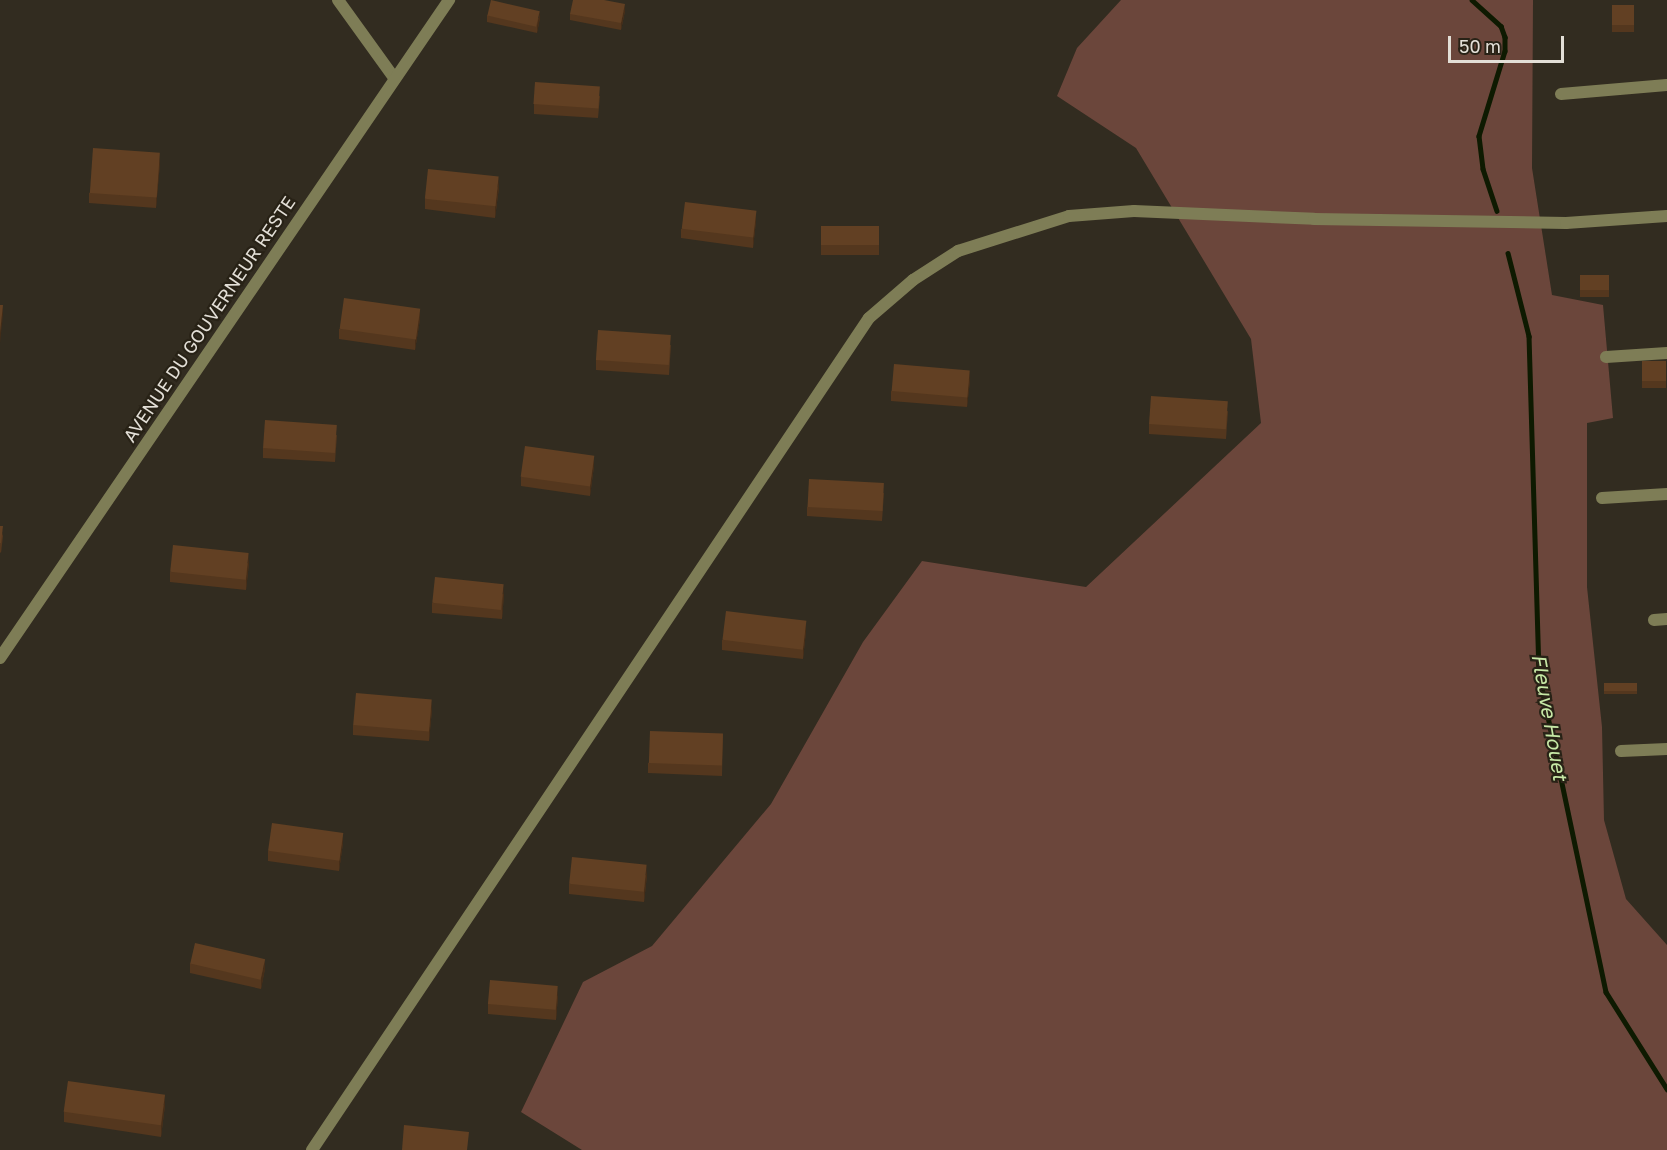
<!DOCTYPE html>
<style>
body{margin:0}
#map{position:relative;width:1667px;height:1150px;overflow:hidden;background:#322c20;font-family:"Golos Text",sans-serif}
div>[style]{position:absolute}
.green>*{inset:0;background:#6b463b}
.stream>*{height:4.5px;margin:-2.25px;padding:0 2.25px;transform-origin:2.25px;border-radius:2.25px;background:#0e1a01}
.minor>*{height:12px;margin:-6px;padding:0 6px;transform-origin:6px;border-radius:6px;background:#7e7d56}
.wall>*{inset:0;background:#54371e;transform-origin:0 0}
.shaded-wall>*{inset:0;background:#452d18}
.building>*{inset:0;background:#624023;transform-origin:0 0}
span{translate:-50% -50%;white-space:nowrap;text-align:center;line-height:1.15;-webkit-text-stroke:4.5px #282216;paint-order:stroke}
.street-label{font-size:18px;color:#e3dfd7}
.water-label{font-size:20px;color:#c7e8a6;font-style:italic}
.scale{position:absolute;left:1448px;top:36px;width:116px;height:27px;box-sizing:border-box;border:3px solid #e3dfd7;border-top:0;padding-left:8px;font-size:18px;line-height:21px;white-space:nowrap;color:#e3dfd7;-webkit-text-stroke:4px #282216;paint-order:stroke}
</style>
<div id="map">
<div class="green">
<i style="clip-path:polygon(1121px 0,1533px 0,1532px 168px,1552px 295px,1603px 305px,1613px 418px,1587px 423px,1587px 587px,1602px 727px,1604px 820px,1626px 899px,1667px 945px,1667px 1150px,582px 1150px,521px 1112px,583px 982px,652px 946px,771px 804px,863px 642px,922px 561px,1086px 587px,1261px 423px,1251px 339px,1136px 148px,1057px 96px,1077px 48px)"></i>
</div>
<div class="stream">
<i style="left:1472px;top:0;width:39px;rotate:42deg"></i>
<i style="left:1501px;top:26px;width:12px;rotate:70deg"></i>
<i style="left:1505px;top:37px;width:14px;rotate:90deg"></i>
<i style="left:1505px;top:51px;width:89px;rotate:107deg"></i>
<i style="left:1479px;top:136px;width:33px;rotate:83deg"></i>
<i style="left:1483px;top:169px;width:44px;rotate:71.6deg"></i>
<i style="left:1508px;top:253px;width:86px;rotate:75.8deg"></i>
<i style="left:1529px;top:336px;width:338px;rotate:88.3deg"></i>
<i style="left:1539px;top:674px;width:325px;rotate:78.1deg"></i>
<i style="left:1606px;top:992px;width:115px;rotate:57.8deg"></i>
</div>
<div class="minor">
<i style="left:338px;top:0;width:97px;rotate:54.2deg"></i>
<i style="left:1561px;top:94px;width:106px;rotate:-4.9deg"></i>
<i style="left:1606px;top:357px;width:61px;rotate:-3.8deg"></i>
<i style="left:1602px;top:498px;width:65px;rotate:-3.5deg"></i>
<i style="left:1654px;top:620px;width:13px;rotate:-4deg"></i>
<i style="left:0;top:658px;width:797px;rotate:-55.69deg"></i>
<i style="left:1621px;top:751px;width:46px;rotate:-2.5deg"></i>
<i style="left:312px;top:1150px;width:1001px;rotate:-56.2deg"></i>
<i style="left:869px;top:318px;width:58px;rotate:-40.8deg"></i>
<i style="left:913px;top:280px;width:54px;rotate:-32.8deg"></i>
<i style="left:958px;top:251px;width:116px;rotate:-17.5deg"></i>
<i style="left:1069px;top:216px;width:65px;rotate:-4.4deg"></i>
<i style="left:1134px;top:211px;width:180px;rotate:2.5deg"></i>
<i style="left:1314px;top:219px;width:252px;rotate:0.9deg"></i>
<i style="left:1566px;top:223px;width:101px;rotate:-4deg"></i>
</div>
<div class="wall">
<i style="left:1612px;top:5px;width:22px;height:27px"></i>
<i style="clip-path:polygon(625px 11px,621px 30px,570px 20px,570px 14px)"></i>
<i style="clip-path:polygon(487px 15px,540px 18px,537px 33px,487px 22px)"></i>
<i style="clip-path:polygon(600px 96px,598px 118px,534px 114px,534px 104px)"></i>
<i style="clip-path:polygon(160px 163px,156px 208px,89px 203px,89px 193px)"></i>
<i style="clip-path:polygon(499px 187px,495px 218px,425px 209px,425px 199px)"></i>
<i style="clip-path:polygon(756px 221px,753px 248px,681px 238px,681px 229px)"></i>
<i style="left:821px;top:226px;width:58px;height:29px"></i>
<i style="left:1580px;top:275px;width:29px;height:22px"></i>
<i style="clip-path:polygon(420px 319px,415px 350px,339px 339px,339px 329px)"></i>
<i style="clip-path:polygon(671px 345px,669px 375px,596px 370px,596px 360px)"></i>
<i style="left:1642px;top:361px;width:24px;height:27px"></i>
<i style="clip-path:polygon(970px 380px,967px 407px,891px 401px,891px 391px)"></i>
<i style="clip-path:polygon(1228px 411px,1226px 439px,1149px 434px,1149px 424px)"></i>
<i style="clip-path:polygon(337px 435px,335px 462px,263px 458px,263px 448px)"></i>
<i style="clip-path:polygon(594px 466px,590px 496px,521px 486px,521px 477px)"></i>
<i style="clip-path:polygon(884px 493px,882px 521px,807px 516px,807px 507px)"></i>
<i style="clip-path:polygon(0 526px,3px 536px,1px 553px,0 552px)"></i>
<i style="clip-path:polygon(249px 563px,246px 590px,170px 582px,170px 572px)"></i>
<i style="clip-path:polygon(504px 594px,502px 619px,432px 613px,432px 603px)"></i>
<i style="clip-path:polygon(806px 631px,803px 659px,722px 650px,722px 640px)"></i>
<i style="left:1604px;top:683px;width:33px;height:11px"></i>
<i style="clip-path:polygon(432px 709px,429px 741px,353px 735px,353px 725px)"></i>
<i style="clip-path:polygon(723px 734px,722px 776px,648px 773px,648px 763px)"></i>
<i style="clip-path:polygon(343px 843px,339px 871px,268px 861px,268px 851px)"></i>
<i style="clip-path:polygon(647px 875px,644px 902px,569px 894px,569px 884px)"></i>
<i style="clip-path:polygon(190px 963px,265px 969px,261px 989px,190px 973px)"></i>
<i style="clip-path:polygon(558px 996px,556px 1020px,488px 1014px,488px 1004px)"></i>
<i style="clip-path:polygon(165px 1105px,161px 1137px,64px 1122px,64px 1112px)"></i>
</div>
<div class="shaded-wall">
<i style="clip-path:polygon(625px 4px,625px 11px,621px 30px,621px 23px)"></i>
<i style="clip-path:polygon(540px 11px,540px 18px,537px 33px,537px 26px)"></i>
<i style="clip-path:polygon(160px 153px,160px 163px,156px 208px,156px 198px)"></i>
<i style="clip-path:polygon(499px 177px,499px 187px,495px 218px,495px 208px)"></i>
<i style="clip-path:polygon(756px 211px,756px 221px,753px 248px,753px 238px)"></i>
<i style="clip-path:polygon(3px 305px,3px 315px,0 343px,0 333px)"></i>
<i style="clip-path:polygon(420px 309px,420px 319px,415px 350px,415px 340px)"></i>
<i style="clip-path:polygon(970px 370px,970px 380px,967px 407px,967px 397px)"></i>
<i style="clip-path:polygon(594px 456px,594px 466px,590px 496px,590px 486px)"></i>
<i style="clip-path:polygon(249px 553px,249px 563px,246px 590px,246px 580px)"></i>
<i style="clip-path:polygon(504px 584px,504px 594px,502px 619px,502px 609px)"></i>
<i style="clip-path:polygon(806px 621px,806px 631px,803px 659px,803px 649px)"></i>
<i style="clip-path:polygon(432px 699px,432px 709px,429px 741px,429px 731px)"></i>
<i style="clip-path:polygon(343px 833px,343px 843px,339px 871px,339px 861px)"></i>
<i style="clip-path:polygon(647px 865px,647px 875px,644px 902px,644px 892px)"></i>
<i style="clip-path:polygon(265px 959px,265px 969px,261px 989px,261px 979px)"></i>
<i style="clip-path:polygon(558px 986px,558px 996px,556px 1020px,556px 1010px)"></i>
<i style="clip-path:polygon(165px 1095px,165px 1105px,161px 1137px,161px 1127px)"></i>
</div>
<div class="building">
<i style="left:491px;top:0;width:50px;height:16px;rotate:13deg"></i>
<i style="clip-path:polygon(573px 0,604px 0,625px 4px,621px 23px,570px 14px)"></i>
<i style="left:1612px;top:5px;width:22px;height:20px"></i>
<i style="left:535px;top:82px;width:65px;height:22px;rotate:4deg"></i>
<i style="left:93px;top:148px;width:67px;height:45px;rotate:4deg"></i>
<i style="left:428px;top:169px;width:71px;height:30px;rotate:6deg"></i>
<i style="left:685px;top:202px;width:72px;height:27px;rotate:7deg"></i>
<i style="left:821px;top:226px;width:58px;height:19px"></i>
<i style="left:1580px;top:275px;width:29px;height:15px"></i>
<i style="left:344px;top:298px;width:77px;height:31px;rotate:8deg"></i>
<i style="clip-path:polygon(0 305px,3px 305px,0 333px)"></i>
<i style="left:598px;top:330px;width:73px;height:30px;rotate:4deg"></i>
<i style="left:1642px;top:361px;width:24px;height:20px"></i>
<i style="left:894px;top:364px;width:76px;height:27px;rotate:5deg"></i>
<i style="left:1151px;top:396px;width:77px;height:28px;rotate:4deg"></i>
<i style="left:265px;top:420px;width:72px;height:28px;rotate:4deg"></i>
<i style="left:525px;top:446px;width:70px;height:31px;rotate:8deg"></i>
<i style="left:809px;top:479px;width:75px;height:28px;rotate:3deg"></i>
<i style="clip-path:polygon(0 526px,3px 526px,1px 543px,0 543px)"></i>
<i style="left:173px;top:545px;width:76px;height:27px;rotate:6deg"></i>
<i style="left:435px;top:577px;width:69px;height:26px;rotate:6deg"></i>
<i style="left:726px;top:611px;width:81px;height:29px;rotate:7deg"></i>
<i style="left:1604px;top:683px;width:33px;height:8px"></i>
<i style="left:356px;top:693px;width:76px;height:32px;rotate:5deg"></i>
<i style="left:650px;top:731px;width:73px;height:32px;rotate:2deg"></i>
<i style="left:272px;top:823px;width:72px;height:28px;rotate:8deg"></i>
<i style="left:572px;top:857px;width:75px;height:27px;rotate:6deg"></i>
<i style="left:195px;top:943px;width:72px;height:21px;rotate:13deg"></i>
<i style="left:490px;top:980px;width:68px;height:24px;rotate:5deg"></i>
<i style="left:68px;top:1081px;width:98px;height:31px;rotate:8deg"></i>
<i style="clip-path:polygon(404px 1125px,469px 1132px,467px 1150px,402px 1150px)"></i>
</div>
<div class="street-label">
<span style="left:209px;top:319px;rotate:-56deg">AVENUE DU GOUVERNEUR RESTE</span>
</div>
<div class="water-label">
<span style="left:1550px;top:717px;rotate:80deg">Fleuve Houet</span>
</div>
<div class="scale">50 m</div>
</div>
